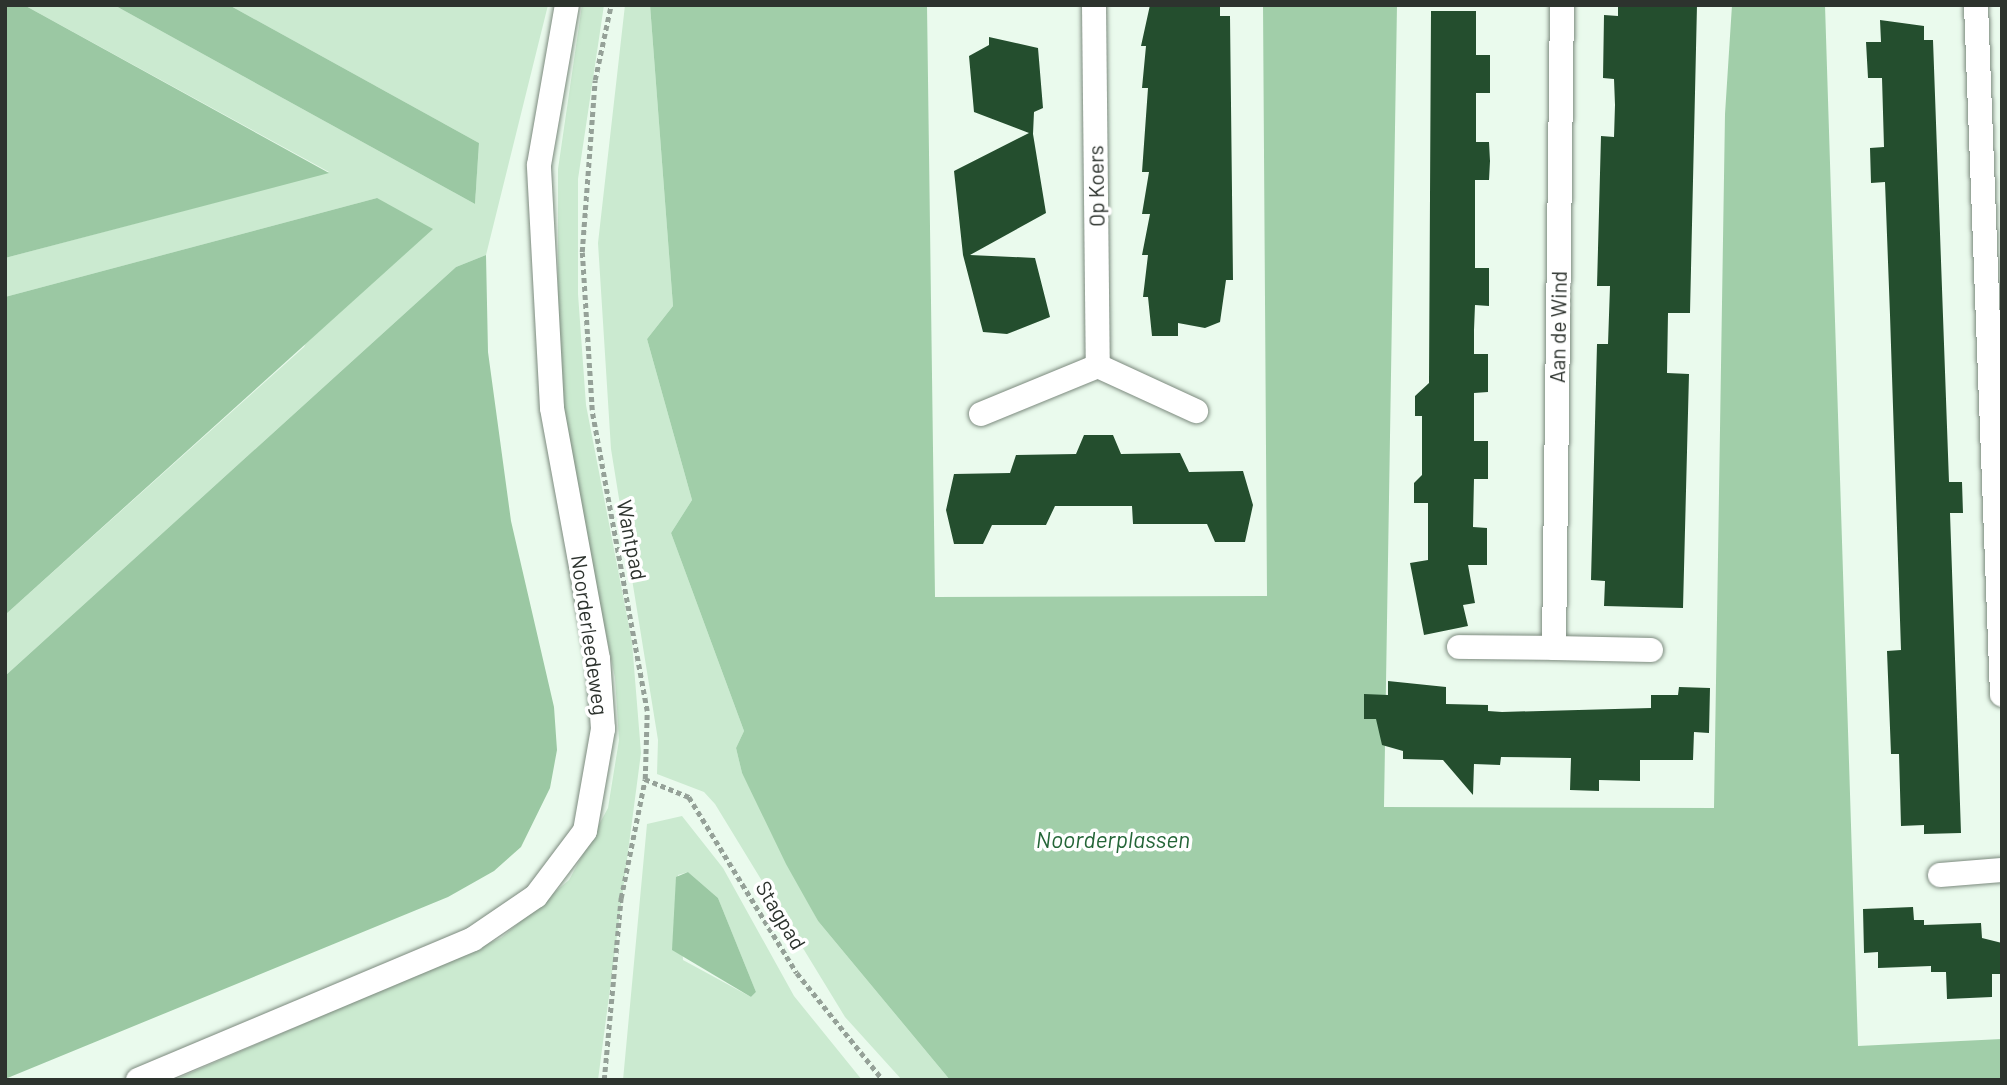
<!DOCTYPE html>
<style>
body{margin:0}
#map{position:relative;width:2007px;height:1085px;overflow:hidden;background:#eafaed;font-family:Barlow,sans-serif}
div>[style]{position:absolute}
.green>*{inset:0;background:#cbead0}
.forest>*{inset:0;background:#9bc8a3}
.water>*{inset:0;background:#a1cea9}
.building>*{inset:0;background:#244e2e}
.path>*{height:4.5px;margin-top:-2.25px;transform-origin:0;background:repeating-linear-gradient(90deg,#95a198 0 5px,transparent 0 8.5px)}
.roads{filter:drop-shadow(0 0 2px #7c8a7e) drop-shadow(0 0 2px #7c8a7e)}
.minor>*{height:24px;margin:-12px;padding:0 12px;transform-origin:12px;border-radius:12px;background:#fff}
span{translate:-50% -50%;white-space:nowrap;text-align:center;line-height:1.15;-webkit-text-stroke:7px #fff;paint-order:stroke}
.street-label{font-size:21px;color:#2d332e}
.water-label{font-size:23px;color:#246537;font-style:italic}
.frame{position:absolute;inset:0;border:7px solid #2d332e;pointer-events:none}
</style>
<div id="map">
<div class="green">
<i style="clip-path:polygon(24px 5px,114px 5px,475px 204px,479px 143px,229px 5px,548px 5px,486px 255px,456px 267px,5px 676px,5px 615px,304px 347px,377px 198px,5px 297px,5px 258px,329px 172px)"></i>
<i style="clip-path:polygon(582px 5px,604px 5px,578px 179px,578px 294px,586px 405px,632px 642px,641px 753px,598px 1080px,174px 1080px,501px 938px,569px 880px,608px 808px,619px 740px,615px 678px,566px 437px,558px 337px,558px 169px)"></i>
<i style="clip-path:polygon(625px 5px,650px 5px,673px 306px,647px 339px,692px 500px,671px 533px,744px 731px,736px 748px,742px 773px,818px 921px,950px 1080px,902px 1080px,845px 1017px,715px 804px,704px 792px,657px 774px,658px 740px,611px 449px,598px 243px)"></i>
<i style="clip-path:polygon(evenodd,682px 816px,723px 868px,794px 996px,862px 1080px,623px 1080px,647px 824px,682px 816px,688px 872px,718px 898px,756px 992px,751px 997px,683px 960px,678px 875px,688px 872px)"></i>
</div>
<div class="forest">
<i style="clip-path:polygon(5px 5px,24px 5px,329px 173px,5px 258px)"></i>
<i style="clip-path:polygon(114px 5px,229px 5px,479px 143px,475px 204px)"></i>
<i style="clip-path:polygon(377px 198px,433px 229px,5px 615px,5px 297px)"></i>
<i style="clip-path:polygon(486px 255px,488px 352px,511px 521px,554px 707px,557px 750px,550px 788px,521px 847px,494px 871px,448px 897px,5px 1079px,5px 676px,456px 267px)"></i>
<i style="clip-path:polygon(688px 872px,718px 898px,756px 992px,751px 997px,672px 950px,676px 877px)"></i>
</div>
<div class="water">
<i style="clip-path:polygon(650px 5px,927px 5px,935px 597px,1267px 596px,1263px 5px,1397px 5px,1384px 807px,1714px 808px,1725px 114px,1732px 5px,1825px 5px,1858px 1046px,2002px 1039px,2002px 1080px,950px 1080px,818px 921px,786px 864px,742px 773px,736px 748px,744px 731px,671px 533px,692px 500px,647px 339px,673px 306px)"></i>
</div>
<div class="building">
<i style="clip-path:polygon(1150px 5px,1220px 5px,1220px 16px,1230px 16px,1233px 280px,1226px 280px,1220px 322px,1205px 328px,1178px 323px,1178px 336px,1152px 336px,1148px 297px,1143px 297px,1148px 255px,1142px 255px,1150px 214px,1142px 214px,1149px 172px,1142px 172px,1148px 88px,1142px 88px,1146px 46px,1141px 46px)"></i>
<i style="clip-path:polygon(1618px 5px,1697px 5px,1690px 313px,1668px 313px,1667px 373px,1689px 374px,1683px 608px,1604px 606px,1605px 581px,1591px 580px,1597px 344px,1608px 344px,1610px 286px,1597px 286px,1601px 136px,1614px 137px,1615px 105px,1614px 79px,1603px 78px,1604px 15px,1618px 16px)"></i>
<i style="clip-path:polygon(1431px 11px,1476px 11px,1476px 55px,1490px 55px,1490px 93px,1476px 93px,1476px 142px,1489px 142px,1490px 161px,1489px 180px,1475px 180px,1475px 268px,1489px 268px,1489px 306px,1475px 305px,1474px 330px,1474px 354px,1488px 354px,1488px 392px,1474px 393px,1474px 441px,1488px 441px,1488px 479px,1474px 479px,1473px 527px,1487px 528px,1487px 565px,1468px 565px,1475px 603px,1463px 605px,1468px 626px,1424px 635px,1410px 563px,1428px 560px,1428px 503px,1414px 503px,1414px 483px,1422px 475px,1422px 416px,1415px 416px,1415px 396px,1429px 383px)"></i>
<i style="clip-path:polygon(1880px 20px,1924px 26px,1924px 40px,1933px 40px,1949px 482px,1962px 482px,1963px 513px,1950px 513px,1961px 833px,1924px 834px,1924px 825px,1901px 826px,1899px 754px,1891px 754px,1887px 651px,1901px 650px,1890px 315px,1885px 182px,1871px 183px,1870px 148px,1884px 147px,1882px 78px,1868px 78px,1866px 42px,1881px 42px)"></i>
<i style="clip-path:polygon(989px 37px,1038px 48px,1043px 108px,1034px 112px,1033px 134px,1046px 213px,970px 255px,1035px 258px,1050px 317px,1007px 334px,983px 332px,963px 255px,954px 171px,1029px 133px,974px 112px,969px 56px,989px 45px)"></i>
<i style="clip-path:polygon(1084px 435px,1113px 435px,1121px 454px,1180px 453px,1189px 472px,1243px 471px,1253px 505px,1245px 542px,1215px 542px,1207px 524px,1133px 524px,1132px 506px,1055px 506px,1046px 525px,992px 525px,983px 544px,954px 544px,946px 510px,954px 474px,1010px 473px,1016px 455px,1076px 454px)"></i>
<i style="clip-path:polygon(1388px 681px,1446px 687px,1446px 704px,1488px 705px,1488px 711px,1502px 712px,1651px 708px,1651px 695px,1678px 695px,1679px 687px,1710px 688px,1709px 733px,1694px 732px,1693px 760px,1640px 760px,1640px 781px,1599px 780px,1599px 791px,1570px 790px,1571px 758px,1501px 757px,1500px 765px,1474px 764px,1473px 795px,1443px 760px,1403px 759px,1403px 751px,1382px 745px,1376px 719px,1364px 719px,1364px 694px,1388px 695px)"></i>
<i style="clip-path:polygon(1913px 907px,1914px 920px,1924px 920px,1924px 925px,1981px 923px,1982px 938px,2002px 943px,2002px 974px,1992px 974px,1992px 997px,1947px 999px,1946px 972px,1931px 972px,1931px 966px,1878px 968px,1878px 952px,1864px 953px,1863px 909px)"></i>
</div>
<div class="path">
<i style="left:645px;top:779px;width:48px;rotate:22.2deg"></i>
<i style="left:689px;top:797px;width:206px;rotate:58.5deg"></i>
<i style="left:797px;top:973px;width:137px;rotate:51.2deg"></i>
<i style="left:604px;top:1080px;width:183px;rotate:-84.7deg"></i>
<i style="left:621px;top:898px;width:121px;rotate:-78.6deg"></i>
<i style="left:645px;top:779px;width:68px;rotate:-88.3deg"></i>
<i style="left:647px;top:711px;width:306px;rotate:-100.4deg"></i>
<i style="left:592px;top:410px;width:158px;rotate:-93.6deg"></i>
<i style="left:582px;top:252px;width:172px;rotate:-85.7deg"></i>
<i style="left:595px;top:80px;width:77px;rotate:-78deg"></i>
</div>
<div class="roads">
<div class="minor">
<i style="left:1094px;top:5px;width:361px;rotate:89.4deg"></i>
<i style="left:1976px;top:5px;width:690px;rotate:87.84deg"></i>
<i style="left:981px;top:414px;width:126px;rotate:-22.3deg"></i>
<i style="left:1098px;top:366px;width:108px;rotate:24.7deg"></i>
<i style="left:1459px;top:647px;width:95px;rotate:0.6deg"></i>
<i style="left:1554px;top:648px;width:643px;rotate:-89.29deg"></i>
<i style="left:1554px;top:648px;width:97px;rotate:1.2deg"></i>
<i style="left:1940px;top:875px;width:62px;rotate:-4.6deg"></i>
<i style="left:138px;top:1080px;width:363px;rotate:-22.8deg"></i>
<i style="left:473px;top:939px;width:76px;rotate:-34.3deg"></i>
<i style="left:536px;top:896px;width:81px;rotate:-53deg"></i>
<i style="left:585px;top:831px;width:104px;rotate:-80deg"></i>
<i style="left:603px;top:729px;width:70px;rotate:-94.1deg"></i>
<i style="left:598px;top:659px;width:255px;rotate:-100.4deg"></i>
<i style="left:552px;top:408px;width:243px;rotate:-93.1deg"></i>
<i style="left:539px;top:165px;width:162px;rotate:-80.1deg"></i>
</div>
</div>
<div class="street-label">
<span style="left:1096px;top:186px;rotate:-91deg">Op Koers</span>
<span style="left:1558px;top:327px;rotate:-89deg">Aan de Wind</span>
<span style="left:632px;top:540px;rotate:79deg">Wantpad</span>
<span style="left:590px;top:635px;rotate:82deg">Noorderleedeweg</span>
<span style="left:781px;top:915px;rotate:59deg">Stagpad</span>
</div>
<div class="water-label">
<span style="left:1113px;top:839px">Noorderplassen</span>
</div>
<div class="frame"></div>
</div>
